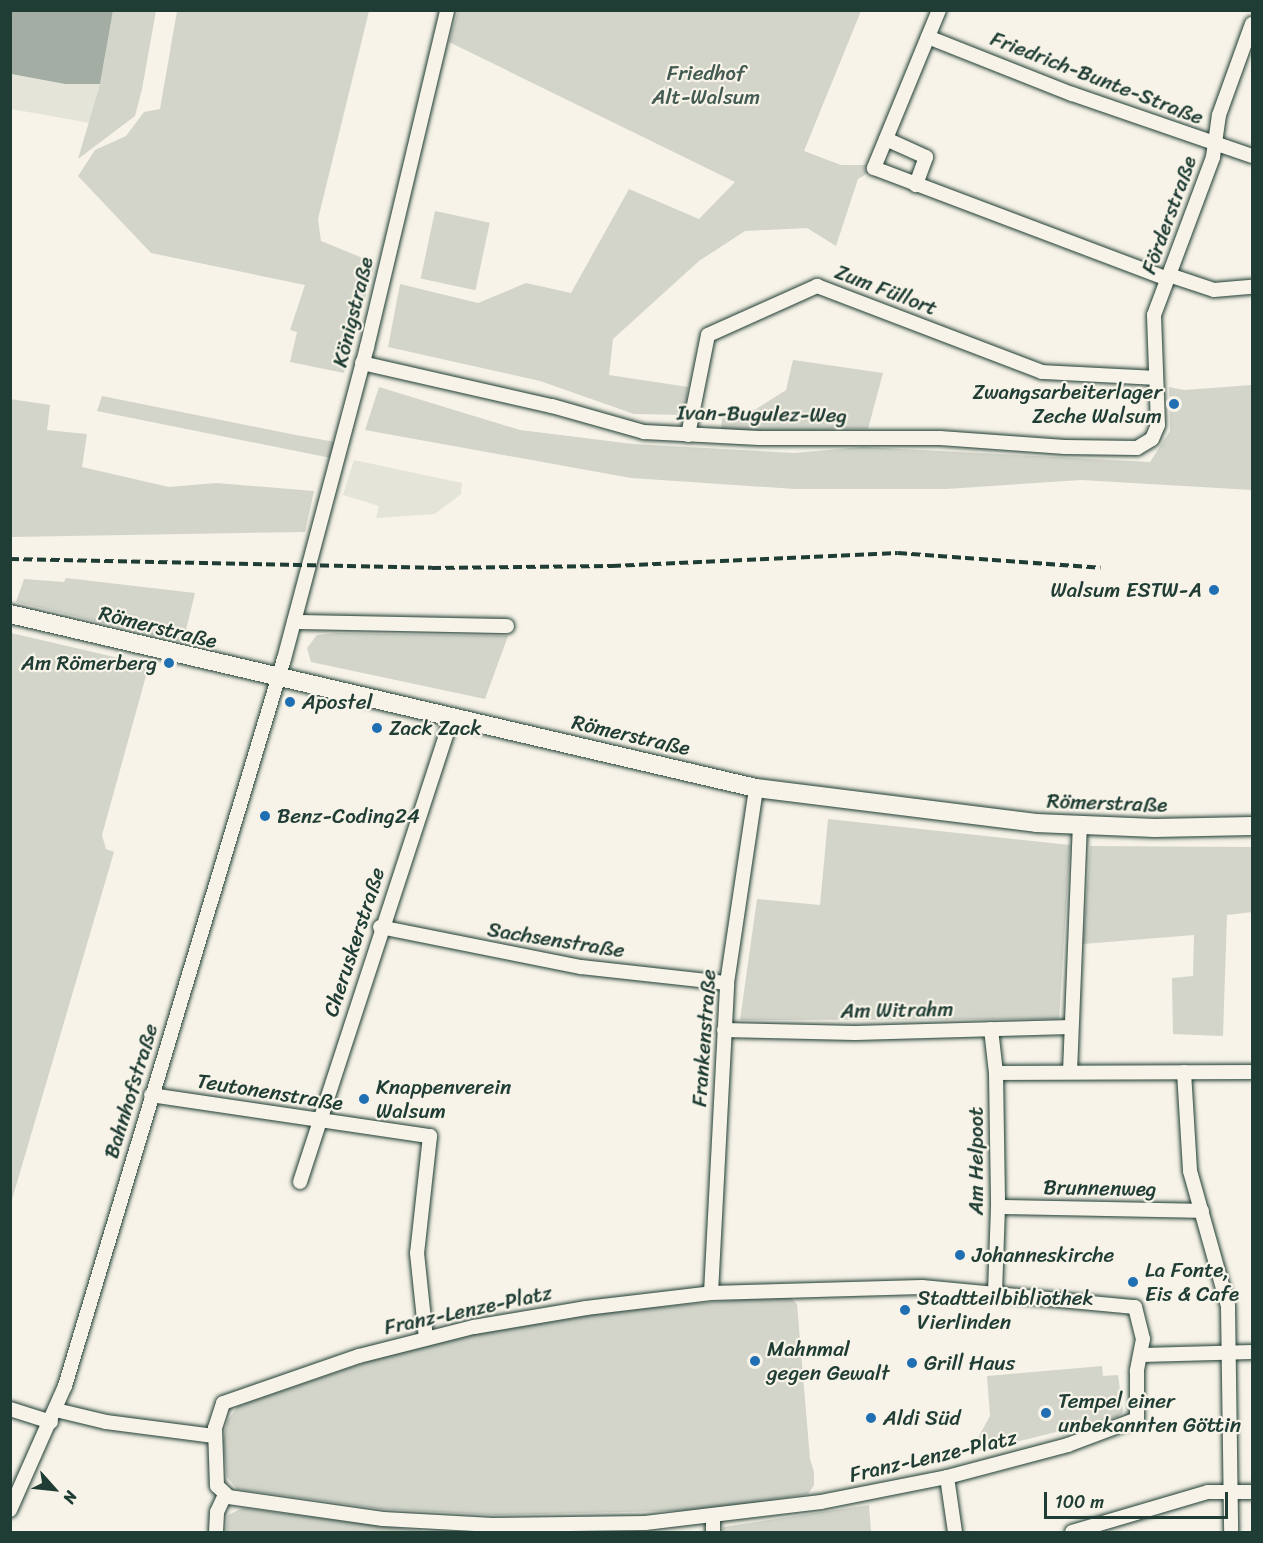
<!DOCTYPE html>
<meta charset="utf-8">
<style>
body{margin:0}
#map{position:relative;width:1263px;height:1543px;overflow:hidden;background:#f7f3e8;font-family:Sriracha,sans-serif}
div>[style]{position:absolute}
.built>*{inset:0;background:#e5e4d9}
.green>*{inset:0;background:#d3d5ca;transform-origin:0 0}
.water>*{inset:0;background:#a4ada3}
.roads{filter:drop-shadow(0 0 2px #1f3d34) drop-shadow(0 0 2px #1f3d34)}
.minor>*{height:14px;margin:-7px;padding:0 7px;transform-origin:7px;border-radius:7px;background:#f7f3e8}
.major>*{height:18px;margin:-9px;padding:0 9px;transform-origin:9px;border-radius:9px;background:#f7f3e8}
.rail>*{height:4px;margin-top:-2px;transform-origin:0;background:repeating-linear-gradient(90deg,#1f3d34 0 9px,transparent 0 13.5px)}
.dots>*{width:16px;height:16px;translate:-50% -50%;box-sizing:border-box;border:3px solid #f7f3e8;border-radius:50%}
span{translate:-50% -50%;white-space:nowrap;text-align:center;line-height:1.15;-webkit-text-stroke:4.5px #f7f3e8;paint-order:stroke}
.park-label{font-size:21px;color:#435b52}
.street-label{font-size:21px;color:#1f3d34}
.poi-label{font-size:21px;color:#1f3d34}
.right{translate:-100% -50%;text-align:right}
.left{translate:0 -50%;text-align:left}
.frame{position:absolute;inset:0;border:12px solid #1f3d34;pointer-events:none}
.north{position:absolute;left:24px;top:1459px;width:60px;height:60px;-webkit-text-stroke:4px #f7f3e8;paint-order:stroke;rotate:117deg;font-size:16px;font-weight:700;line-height:24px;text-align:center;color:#1f3d34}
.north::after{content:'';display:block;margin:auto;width:21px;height:27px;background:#1f3d34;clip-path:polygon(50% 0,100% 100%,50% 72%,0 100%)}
.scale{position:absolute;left:1044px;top:1492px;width:184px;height:27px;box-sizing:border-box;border:3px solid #1f3d34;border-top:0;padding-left:8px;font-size:18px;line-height:21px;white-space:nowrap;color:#1f3d34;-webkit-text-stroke:4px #f7f3e8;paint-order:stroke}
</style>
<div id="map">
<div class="built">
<i style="clip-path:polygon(10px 74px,65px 84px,100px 84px,90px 123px,11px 109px)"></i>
<i style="clip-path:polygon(354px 460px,462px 483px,461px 494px,435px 514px,376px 518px,379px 506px,343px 495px)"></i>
</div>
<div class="green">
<i style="clip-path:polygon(113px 11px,156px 11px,142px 89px,135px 116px,78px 159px,100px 84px)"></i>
<i style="clip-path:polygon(177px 11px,369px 11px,318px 219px,321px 241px,375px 263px,344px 373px,290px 362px,297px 332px,290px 330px,305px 285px,151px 253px,78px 176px,95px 150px,126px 136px,144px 112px,160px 109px)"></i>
<i style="clip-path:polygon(458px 11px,861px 11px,804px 151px,841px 165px,872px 165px,871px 171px,858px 179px,836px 246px,807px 228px,745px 231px,699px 261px,613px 339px,609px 375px,688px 387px,685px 415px,634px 414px,540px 381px,388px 347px,400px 284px,478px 303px,526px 283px,571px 293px,629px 189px,699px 219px,735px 182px,449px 42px)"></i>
<i style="left:435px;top:211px;width:56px;height:69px;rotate:12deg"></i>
<i style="clip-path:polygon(793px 360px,883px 373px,868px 429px,721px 431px,722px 418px,756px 409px,786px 390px)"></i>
<i style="clip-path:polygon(1252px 385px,1252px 490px,1081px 480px,946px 489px,795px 489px,631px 478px,365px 430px,379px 387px,520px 430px,633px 444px,794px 453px,863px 447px,1150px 462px,1170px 431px,1169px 387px,1184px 390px)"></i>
<i style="clip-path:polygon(102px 396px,296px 435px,335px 442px,331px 458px,97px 411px)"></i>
<i style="clip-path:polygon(10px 399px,50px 405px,47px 430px,87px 434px,82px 467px,169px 487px,216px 483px,314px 491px,305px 532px,11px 537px)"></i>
<i style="clip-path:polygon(66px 578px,195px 593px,183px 642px,16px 602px,24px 579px,64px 582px)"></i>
<i style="clip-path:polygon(11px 633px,149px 665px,102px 835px,106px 849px,114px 852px,11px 1203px)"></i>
<i style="clip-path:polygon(337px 633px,508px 636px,485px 699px,311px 662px,307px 648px,317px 635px)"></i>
<i style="clip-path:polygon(828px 819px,1070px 845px,1059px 1019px,740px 1020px,757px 899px,820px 905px)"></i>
<i style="clip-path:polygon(1090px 846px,1252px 847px,1252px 912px,1227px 915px,1223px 1036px,1173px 1034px,1172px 978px,1193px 976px,1194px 935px,1083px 944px)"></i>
<i style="clip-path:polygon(788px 1295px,797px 1304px,810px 1459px,814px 1472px,814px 1485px,808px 1494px,708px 1510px,496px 1515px,381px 1509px,237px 1489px,227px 1477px,223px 1442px,227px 1421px,238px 1406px,427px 1341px,542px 1318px)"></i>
<i style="clip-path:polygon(1102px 1366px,1103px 1376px,1118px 1375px,1123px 1412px,1117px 1417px,979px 1451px,978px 1438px,990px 1416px,987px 1376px)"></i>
<i style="clip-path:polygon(869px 1505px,871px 1532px,723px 1532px,723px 1527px)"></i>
<i style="clip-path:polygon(243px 1508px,431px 1532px,226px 1532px,228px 1515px)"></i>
</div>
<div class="water">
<i style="clip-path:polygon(10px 11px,113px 11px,100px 84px,65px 84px,11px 74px)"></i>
</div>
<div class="roads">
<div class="minor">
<i style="left:939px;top:10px;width:171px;rotate:112.4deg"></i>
<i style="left:874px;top:168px;width:313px;rotate:20.7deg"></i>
<i style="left:928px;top:37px;width:155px;rotate:21.6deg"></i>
<i style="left:1072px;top:94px;width:190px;rotate:19deg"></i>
<i style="left:886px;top:139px;width:44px;rotate:24.2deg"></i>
<i style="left:926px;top:157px;width:30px;rotate:110deg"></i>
<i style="left:1169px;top:275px;width:47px;rotate:18.4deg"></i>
<i style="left:1214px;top:290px;width:38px;rotate:-5deg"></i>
<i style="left:362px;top:363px;width:195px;rotate:12.8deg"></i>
<i style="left:552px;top:406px;width:96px;rotate:15.8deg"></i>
<i style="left:644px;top:432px;width:115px;rotate:3deg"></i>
<i style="left:759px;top:438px;width:181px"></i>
<i style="left:940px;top:438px;width:125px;rotate:4.1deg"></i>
<i style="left:1065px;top:447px;width:72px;rotate:0.8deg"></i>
<i style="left:1137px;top:448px;width:17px;rotate:-31deg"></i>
<i style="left:1152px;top:439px;width:15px;rotate:-67deg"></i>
<i style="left:1158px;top:425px;width:110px;rotate:-92.1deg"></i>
<i style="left:1154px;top:315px;width:169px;rotate:-69.5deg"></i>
<i style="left:1213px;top:157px;width:42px;rotate:-81.9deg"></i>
<i style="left:1219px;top:115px;width:97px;rotate:-70.1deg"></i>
<i style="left:688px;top:435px;width:102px;rotate:-78.7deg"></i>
<i style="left:708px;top:335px;width:120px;rotate:-24.2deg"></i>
<i style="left:817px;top:286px;width:241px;rotate:20.9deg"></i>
<i style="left:1042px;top:372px;width:113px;rotate:3deg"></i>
<i style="left:294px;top:622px;width:213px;rotate:1.1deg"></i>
<i style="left:380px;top:927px;width:205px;rotate:11.3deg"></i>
<i style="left:581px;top:967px;width:147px;rotate:6.3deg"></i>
<i style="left:991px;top:1029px;width:44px;rotate:83.5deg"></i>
<i style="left:996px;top:1073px;width:134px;rotate:89.1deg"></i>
<i style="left:998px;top:1207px;width:87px;rotate:92deg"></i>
<i style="left:724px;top:1030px;width:131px;rotate:1.3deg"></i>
<i style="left:855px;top:1033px;width:216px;rotate:-1.6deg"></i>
<i style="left:1070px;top:1072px;width:247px;rotate:-87.7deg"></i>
<i style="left:1184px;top:1072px;width:99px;rotate:86.5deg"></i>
<i style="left:1190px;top:1171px;width:140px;rotate:74.3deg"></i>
<i style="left:1228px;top:1306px;width:226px;rotate:89.2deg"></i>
<i style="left:996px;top:1073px;width:256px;rotate:-0.2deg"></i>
<i style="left:151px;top:1095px;width:282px;rotate:8.4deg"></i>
<i style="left:430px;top:1136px;width:118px;rotate:96.3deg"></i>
<i style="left:417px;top:1253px;width:86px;rotate:84deg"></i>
<i style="left:300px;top:1182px;width:489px;rotate:-71.9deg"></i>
<i style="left:998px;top:1207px;width:204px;rotate:1.1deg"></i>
<i style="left:922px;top:1287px;width:214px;rotate:5.4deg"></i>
<i style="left:1135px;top:1307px;width:33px;rotate:76deg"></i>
<i style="left:1143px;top:1339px;width:33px;rotate:101deg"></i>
<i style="left:1137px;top:1371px;width:48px;rotate:90deg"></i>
<i style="left:1137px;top:1419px;width:74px;rotate:159.4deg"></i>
<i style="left:1068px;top:1445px;width:125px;rotate:165.2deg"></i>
<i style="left:947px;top:1477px;width:128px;rotate:168.8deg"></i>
<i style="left:821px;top:1502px;width:177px;rotate:173.2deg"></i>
<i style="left:645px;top:1523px;width:152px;rotate:179.2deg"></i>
<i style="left:493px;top:1525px;width:110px;rotate:-176.9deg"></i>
<i style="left:383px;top:1519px;width:156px;rotate:-171.9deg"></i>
<i style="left:229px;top:1497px;width:16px;rotate:-137deg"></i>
<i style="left:217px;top:1486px;width:58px;rotate:-92deg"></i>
<i style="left:215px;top:1428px;width:26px;rotate:-72deg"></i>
<i style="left:223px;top:1403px;width:144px;rotate:-19.1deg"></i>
<i style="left:359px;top:1356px;width:119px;rotate:-14.2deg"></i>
<i style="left:474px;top:1327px;width:114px;rotate:-9.6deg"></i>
<i style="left:586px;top:1308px;width:126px;rotate:-6.8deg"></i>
<i style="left:711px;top:1293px;width:211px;rotate:-1.6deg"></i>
<i style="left:711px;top:1293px;width:310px;rotate:-87deg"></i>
<i style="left:727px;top:983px;width:197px;rotate:-81.5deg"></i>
<i style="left:1142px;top:1355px;width:110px;rotate:-1.6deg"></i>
<i style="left:10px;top:1409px;width:43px;rotate:17.6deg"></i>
<i style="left:56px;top:1410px;width:51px;rotate:13.5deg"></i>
<i style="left:106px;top:1422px;width:109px;rotate:7.4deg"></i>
<i style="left:947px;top:1477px;width:56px;rotate:81.7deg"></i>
<i style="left:10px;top:1510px;width:136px;rotate:-66.1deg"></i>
<i style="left:65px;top:1386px;width:759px;rotate:-73.24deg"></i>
<i style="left:284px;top:659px;width:323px;rotate:-75.1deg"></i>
<i style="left:367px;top:347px;width:346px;rotate:-76.6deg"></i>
<i style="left:713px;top:1517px;width:15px;rotate:90deg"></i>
<i style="left:216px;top:1532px;width:20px;rotate:-87deg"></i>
<i style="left:217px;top:1512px;width:19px;rotate:-65deg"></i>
<i style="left:1072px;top:1532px;width:142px;rotate:-16.4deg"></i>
<i style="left:1208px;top:1492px;width:44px"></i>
</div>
<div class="major">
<i style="left:10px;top:614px;width:766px;rotate:13.13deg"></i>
<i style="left:756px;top:788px;width:282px;rotate:7.1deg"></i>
<i style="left:1036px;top:823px;width:119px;rotate:2.4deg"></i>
<i style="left:1155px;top:828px;width:97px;rotate:-1.2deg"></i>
</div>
</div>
<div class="rail">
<i style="left:10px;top:559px;width:422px;rotate:1.2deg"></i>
<i style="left:432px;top:568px;width:180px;rotate:-0.6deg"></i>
<i style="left:612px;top:566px;width:286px;rotate:-2.6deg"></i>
<i style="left:898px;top:553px;width:203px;rotate:4.2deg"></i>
</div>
<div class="dots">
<i style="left:1174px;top:404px;background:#1f6fb2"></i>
<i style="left:1214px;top:590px;background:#1f6fb2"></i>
<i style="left:169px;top:663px;background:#1f6fb2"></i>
<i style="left:290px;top:702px;background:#1f6fb2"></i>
<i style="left:377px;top:728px;background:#1f6fb2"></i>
<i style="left:265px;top:816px;background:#1f6fb2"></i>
<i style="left:364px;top:1099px;background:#1f6fb2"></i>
<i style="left:960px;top:1255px;background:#1f6fb2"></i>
<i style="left:1133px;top:1282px;background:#1f6fb2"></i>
<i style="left:905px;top:1310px;background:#1f6fb2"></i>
<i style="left:755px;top:1361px;background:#1f6fb2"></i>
<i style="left:912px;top:1363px;background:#1f6fb2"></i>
<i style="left:1046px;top:1413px;background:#1f6fb2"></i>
<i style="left:871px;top:1418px;background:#1f6fb2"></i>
</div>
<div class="park-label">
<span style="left:706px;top:85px">Friedhof<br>Alt-Walsum</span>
</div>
<div class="street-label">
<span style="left:1097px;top:78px;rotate:21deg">Friedrich-Bunte-Straße</span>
<span style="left:1169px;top:215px;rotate:-70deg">Förderstraße</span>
<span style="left:886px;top:290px;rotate:21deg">Zum Füllort</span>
<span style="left:353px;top:312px;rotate:-76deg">Königstraße</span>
<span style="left:762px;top:414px;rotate:1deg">Ivan-Bugulez-Weg</span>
<span style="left:158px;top:627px;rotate:14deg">Römerstraße</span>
<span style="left:631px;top:735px;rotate:13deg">Römerstraße</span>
<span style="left:1107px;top:803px;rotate:2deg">Römerstraße</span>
<span style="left:556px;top:940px;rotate:9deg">Sachsenstraße</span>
<span style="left:354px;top:942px;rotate:-72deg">Cheruskerstraße</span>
<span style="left:897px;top:1010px;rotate:-1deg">Am Witrahm</span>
<span style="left:704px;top:1038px;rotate:-86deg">Frankenstraße</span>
<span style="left:131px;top:1091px;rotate:-73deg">Bahnhofstraße</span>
<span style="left:270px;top:1092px;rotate:9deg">Teutonenstraße</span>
<span style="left:976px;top:1161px;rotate:-90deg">Am Helpoot</span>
<span style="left:1100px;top:1188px;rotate:1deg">Brunnenweg</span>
<span style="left:468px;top:1310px;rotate:-12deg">Franz-Lenze-Platz</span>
<span style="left:933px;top:1456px;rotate:-13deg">Franz-Lenze-Platz</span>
</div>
<div class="poi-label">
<span class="right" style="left:1162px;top:404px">Zwangsarbeiterlager<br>Zeche Walsum</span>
<span class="right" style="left:1202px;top:590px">Walsum ESTW-A</span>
<span class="right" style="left:157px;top:663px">Am Römerberg</span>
<span class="left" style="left:302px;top:702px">Apostel</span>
<span class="left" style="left:389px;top:728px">Zack Zack</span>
<span class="left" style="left:277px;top:816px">Benz-Coding24</span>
<span class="left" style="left:376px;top:1099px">Knappenverein<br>Walsum</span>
<span class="left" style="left:972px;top:1255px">Johanneskirche</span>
<span class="left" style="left:1145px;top:1282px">La Fonte,<br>Eis &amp; Cafe</span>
<span class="left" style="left:917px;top:1310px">Stadtteilbibliothek<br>Vierlinden</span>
<span class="left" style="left:767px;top:1361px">Mahnmal<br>gegen Gewalt</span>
<span class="left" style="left:924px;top:1363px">Grill Haus</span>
<span class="left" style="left:1058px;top:1413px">Tempel einer<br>unbekannten Göttin</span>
<span class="left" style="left:883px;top:1418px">Aldi Süd</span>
</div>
<div class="frame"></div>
<div class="north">N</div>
<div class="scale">100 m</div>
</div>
